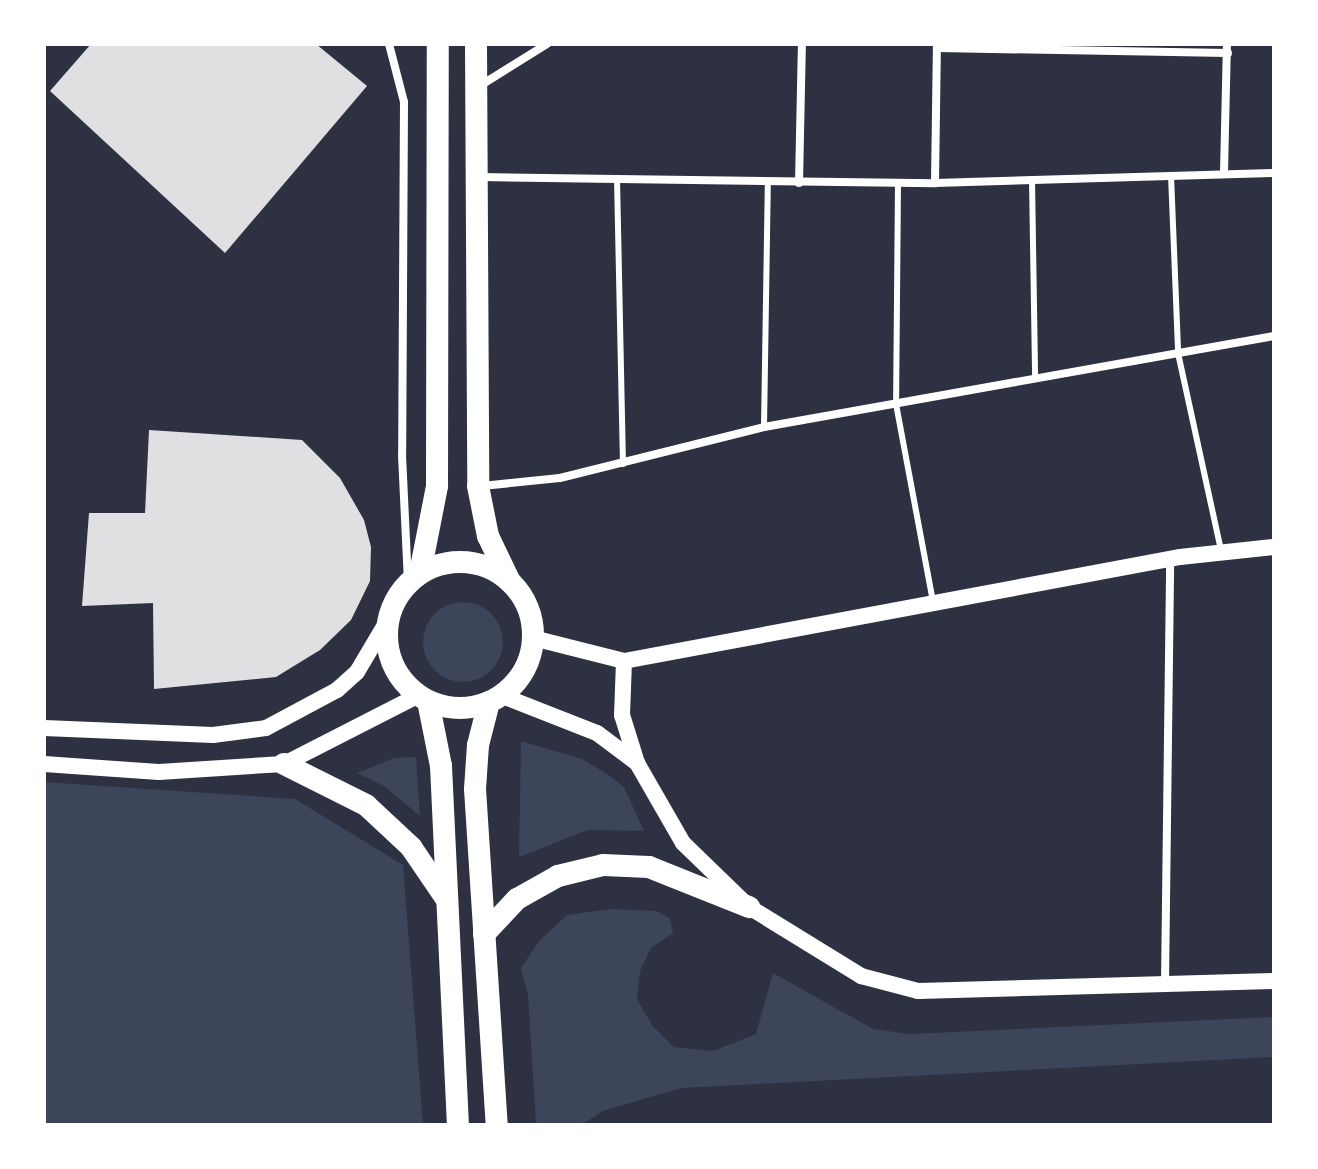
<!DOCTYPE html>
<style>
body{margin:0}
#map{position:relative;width:1318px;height:1169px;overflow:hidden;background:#2d3142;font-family:"Alegreya Sans",sans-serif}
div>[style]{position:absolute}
.green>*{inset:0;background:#3c4559}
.round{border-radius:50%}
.building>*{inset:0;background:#e0e0e3}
.service>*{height:6px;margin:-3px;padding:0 3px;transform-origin:3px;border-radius:3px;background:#fff}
.minor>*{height:8px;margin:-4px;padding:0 4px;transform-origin:4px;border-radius:4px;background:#fff}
.secondary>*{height:16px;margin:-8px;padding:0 8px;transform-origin:8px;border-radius:8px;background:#fff}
.trunk>*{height:22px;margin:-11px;padding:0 11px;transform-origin:11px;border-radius:11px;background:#fff}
.trunk>.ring{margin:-11px;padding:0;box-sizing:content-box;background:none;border:22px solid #fff;border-radius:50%}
span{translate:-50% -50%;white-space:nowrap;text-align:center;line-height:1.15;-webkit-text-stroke:6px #fff;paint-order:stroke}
.frame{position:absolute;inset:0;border:46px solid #fff;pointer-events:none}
</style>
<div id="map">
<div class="green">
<i class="round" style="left:423px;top:602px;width:80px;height:80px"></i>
<i style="clip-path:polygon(521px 741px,582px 759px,610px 776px,624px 787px,644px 831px,588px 830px,519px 857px)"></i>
<i style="clip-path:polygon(416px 757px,420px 816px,384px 786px,357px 773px,394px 758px)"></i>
<i style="clip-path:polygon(44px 782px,295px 799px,403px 865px,423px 1125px,44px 1125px)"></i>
<i style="clip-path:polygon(611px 909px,656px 911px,670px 918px,673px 933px,651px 948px,640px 971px,637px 999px,652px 1025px,674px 1047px,713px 1051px,756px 1034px,773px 973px,873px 1029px,910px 1034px,1274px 1017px,1274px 1057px,681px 1088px,603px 1111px,581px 1125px,536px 1125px,528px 995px,521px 968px,539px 941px,567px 915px)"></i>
</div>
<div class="building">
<i style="clip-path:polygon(91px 44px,316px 44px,367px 86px,225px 253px,50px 91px)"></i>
<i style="clip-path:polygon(149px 430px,302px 440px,340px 478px,364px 520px,371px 547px,370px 581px,351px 620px,320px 650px,276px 677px,154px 689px,153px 603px,82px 606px,89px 513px,145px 513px)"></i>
</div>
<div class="service">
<i style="left:1171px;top:175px;width:178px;rotate:87.7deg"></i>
<i style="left:1178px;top:353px;width:202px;rotate:77.7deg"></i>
<i style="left:617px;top:179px;width:285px;rotate:88.8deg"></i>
<i style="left:1032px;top:179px;width:200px;rotate:89.1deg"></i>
<i style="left:898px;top:183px;width:221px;rotate:90.5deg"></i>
<i style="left:896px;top:404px;width:200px;rotate:79.4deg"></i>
<i style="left:764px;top:427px;width:245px;rotate:-89.1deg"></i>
</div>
<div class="minor">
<i style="left:389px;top:44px;width:60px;rotate:75.5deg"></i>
<i style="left:404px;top:102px;width:353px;rotate:90.3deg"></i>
<i style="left:402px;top:455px;width:128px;rotate:87.3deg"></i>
<i style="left:938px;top:48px;width:290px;rotate:1deg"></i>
<i style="left:478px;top:87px;width:81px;rotate:-31.9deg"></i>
<i style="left:1224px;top:173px;width:129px;rotate:-88.7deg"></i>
<i style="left:480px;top:177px;width:455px;rotate:0.8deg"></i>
<i style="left:935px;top:183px;width:339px;rotate:-1.7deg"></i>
<i style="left:799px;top:183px;width:139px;rotate:-88.8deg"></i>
<i style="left:935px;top:183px;width:138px;rotate:-89.2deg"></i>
<i style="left:482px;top:486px;width:78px;rotate:-5.9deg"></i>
<i style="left:560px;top:478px;width:210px;rotate:-14deg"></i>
<i style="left:764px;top:427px;width:518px;rotate:-10.12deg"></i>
<i style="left:1165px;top:984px;width:424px;rotate:-89.3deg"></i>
</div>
<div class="secondary">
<i style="left:533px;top:638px;width:94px;rotate:14.2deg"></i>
<i style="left:624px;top:661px;width:566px;rotate:-10.59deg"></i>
<i style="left:1180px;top:557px;width:95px;rotate:-6.1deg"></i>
<i style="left:624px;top:661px;width:54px;rotate:92.1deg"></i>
<i style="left:622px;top:715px;width:50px;rotate:72.6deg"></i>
<i style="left:637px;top:763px;width:92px;rotate:60.1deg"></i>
<i style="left:683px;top:843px;width:92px;rotate:44.1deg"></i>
<i style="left:749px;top:907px;width:132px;rotate:31.6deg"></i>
<i style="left:861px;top:976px;width:59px;rotate:14.7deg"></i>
<i style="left:918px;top:991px;width:356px;rotate:-1.6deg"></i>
<i style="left:500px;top:695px;width:104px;rotate:21.4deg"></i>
<i style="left:597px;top:733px;width:50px;rotate:36.9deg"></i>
<i style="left:44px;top:728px;width:169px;rotate:2.4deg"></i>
<i style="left:213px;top:735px;width:53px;rotate:-7.5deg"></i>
<i style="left:266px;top:728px;width:81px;rotate:-28.2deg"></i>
<i style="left:337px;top:690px;width:27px;rotate:-42deg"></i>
<i style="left:357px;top:672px;width:63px;rotate:-59.3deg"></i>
<i style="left:44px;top:764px;width:115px;rotate:4deg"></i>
<i style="left:159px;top:772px;width:125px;rotate:-3.7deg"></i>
<i style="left:284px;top:764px;width:152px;rotate:-27.1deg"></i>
</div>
<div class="trunk">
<i style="left:476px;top:44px;width:442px;rotate:89.7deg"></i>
<i style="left:478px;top:486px;width:51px;rotate:78.7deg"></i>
<i style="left:488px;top:536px;width:51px;rotate:64.4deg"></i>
<i class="ring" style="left:387px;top:562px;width:124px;height:124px"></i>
<i style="left:420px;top:573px;width:89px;rotate:-78.9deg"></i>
<i style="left:437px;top:486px;width:442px;rotate:-89.9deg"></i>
<i style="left:428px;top:701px;width:66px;rotate:78.7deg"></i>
<i style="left:441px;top:766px;width:359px;rotate:87.3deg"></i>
<i style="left:489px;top:702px;width:44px;rotate:104.3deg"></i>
<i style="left:478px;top:745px;width:44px;rotate:93.9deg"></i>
<i style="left:475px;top:789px;width:337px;rotate:86.3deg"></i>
<i style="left:284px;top:764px;width:92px;rotate:26.6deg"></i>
<i style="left:366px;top:805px;width:62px;rotate:43deg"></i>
<i style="left:411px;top:847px;width:60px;rotate:55.8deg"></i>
<i style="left:484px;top:934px;width:48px;rotate:-46.7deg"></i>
<i style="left:517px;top:899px;width:47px;rotate:-29.3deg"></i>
<i style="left:558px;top:876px;width:46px;rotate:-13.7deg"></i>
<i style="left:603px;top:865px;width:46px;rotate:2.5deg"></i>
<i style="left:649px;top:867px;width:108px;rotate:21.8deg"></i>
</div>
<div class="frame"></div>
</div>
